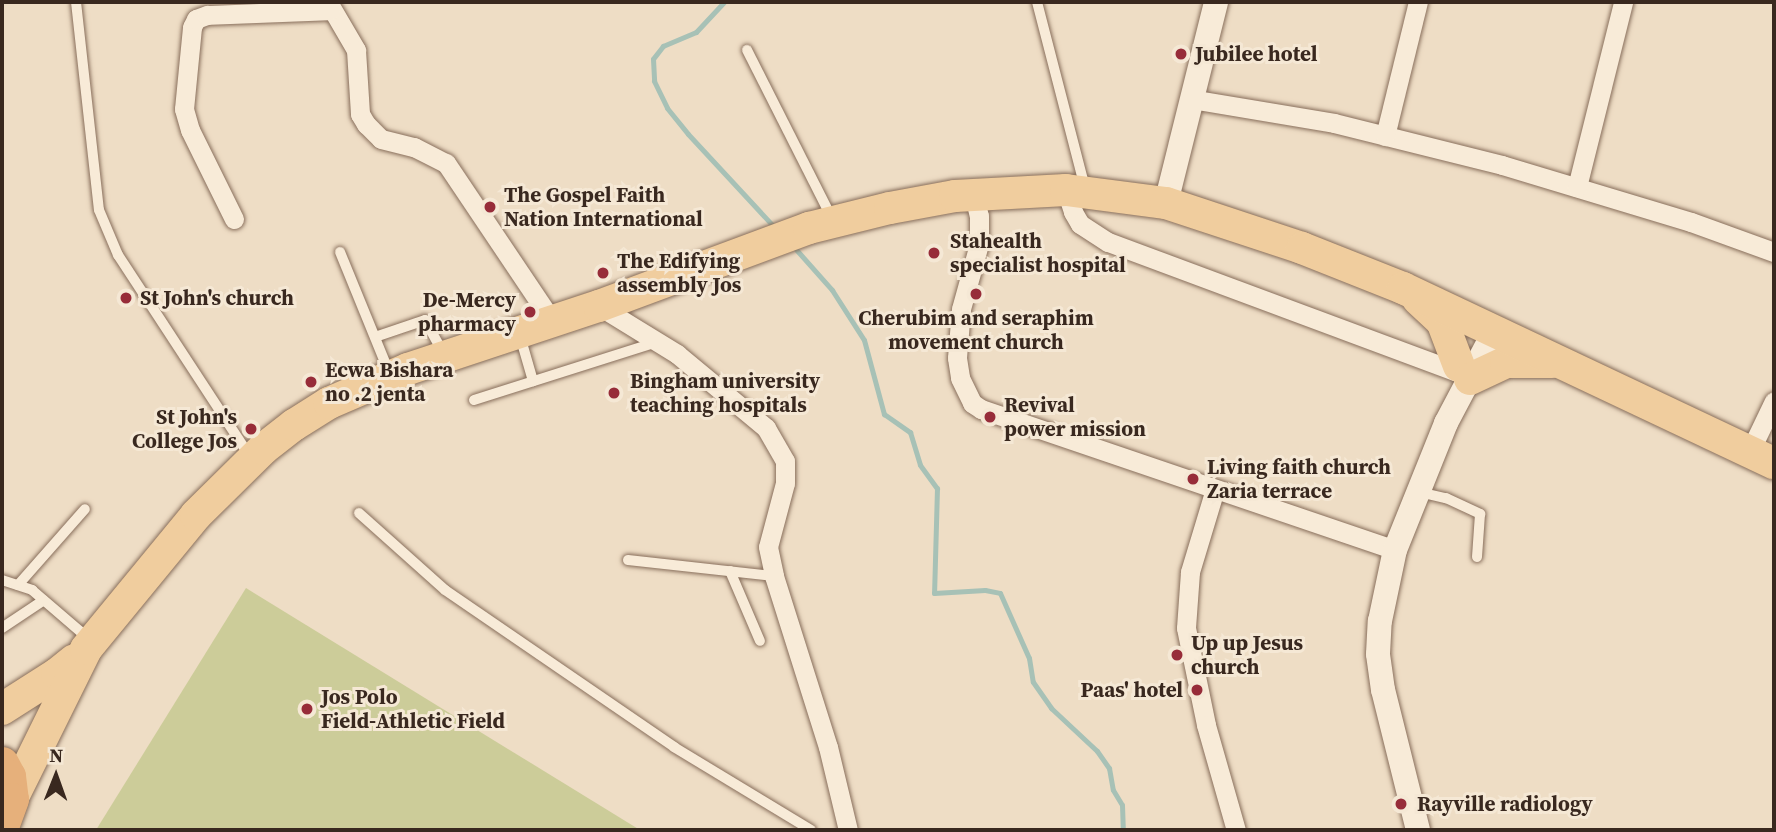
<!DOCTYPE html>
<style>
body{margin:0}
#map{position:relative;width:1776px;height:832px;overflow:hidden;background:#eeddc5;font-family:"Source Serif 4",serif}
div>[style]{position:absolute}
.green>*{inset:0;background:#cc9}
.stream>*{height:5px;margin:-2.5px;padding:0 2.5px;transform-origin:2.5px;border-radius:2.5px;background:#a7c1b6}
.roads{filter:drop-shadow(0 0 2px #886e5b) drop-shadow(0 0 2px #886e5b)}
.service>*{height:10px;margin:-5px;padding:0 5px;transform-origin:5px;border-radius:5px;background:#f8ebd8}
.minor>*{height:19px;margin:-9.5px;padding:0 9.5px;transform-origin:9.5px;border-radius:9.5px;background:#f8ebd8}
.tertiary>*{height:24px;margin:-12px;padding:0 12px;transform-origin:12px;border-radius:12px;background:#f8ebd8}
.primary>*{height:32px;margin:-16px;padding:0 16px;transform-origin:16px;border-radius:16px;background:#f0cd9e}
.trunk>*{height:33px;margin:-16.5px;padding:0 16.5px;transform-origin:16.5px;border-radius:16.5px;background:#e6b07b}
.dots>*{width:19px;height:19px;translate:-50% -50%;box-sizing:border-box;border:4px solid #f5e8d5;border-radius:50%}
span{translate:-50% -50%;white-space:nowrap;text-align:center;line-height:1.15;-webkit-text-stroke:6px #f5e8d5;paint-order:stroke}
.poi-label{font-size:21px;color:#39281f;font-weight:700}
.left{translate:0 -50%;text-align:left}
.right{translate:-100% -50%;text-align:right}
.frame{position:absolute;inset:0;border:4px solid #39281f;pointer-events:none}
.north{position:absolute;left:21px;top:741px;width:70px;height:70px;-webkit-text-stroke:5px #f5e8d5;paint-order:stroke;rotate:1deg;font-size:19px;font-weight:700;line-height:28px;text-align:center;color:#39281f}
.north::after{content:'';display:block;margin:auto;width:24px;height:32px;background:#39281f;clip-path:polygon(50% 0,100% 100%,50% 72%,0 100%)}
</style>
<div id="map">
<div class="green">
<i style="clip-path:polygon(246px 588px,640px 830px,96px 830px)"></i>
</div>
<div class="stream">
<i style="left:724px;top:2px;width:41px;rotate:133deg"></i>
<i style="left:696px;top:32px;width:36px;rotate:157deg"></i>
<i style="left:663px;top:46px;width:16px;rotate:128deg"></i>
<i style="left:653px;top:59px;width:22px;rotate:87deg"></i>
<i style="left:654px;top:81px;width:30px;rotate:64deg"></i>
<i style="left:667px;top:108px;width:33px;rotate:51deg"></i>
<i style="left:688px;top:134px;width:129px;rotate:47.2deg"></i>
<i style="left:793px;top:246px;width:59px;rotate:48.4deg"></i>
<i style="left:832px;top:290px;width:59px;rotate:57.4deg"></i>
<i style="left:864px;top:340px;width:77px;rotate:74.9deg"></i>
<i style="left:884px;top:414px;width:32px;rotate:35deg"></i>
<i style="left:910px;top:432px;width:34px;rotate:73deg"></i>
<i style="left:920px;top:465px;width:29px;rotate:54deg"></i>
<i style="left:937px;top:488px;width:105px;rotate:91.6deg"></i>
<i style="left:934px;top:593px;width:51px;rotate:-3.4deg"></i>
<i style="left:985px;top:590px;width:15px;rotate:11deg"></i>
<i style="left:1000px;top:593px;width:71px;rotate:66deg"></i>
<i style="left:1029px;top:658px;width:24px;rotate:81deg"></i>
<i style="left:1033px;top:682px;width:32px;rotate:55deg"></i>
<i style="left:1051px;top:708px;width:63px;rotate:43.1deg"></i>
<i style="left:1097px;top:751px;width:21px;rotate:55deg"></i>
<i style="left:1109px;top:768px;width:22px;rotate:80deg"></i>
<i style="left:1113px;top:790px;width:17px;rotate:59deg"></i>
<i style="left:1122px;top:805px;width:25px;rotate:88deg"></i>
</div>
<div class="roads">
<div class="service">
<i style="left:76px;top:2px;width:209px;rotate:83.7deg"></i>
<i style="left:99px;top:210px;width:49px;rotate:67.1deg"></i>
<i style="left:118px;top:255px;width:241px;rotate:56.8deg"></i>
<i style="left:1037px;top:2px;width:192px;rotate:75.5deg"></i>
<i style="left:747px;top:50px;width:188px;rotate:63.2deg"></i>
<i style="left:340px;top:252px;width:130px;rotate:67.8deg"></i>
<i style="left:520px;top:336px;width:47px;rotate:73.9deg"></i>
<i style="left:375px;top:337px;width:53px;rotate:-18.8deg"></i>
<i style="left:425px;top:320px;width:38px;rotate:61deg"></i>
<i style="left:474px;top:400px;width:192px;rotate:-17.6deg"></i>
<i style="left:1419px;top:492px;width:28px;rotate:13deg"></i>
<i style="left:1446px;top:498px;width:38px;rotate:25deg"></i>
<i style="left:1480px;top:514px;width:43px;rotate:94deg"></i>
<i style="left:359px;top:513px;width:115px;rotate:41.8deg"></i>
<i style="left:445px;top:590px;width:278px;rotate:34.4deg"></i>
<i style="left:674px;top:747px;width:160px;rotate:31.2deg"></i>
<i style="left:628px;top:560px;width:147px;rotate:6.3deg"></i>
<i style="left:730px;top:571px;width:76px;rotate:66.8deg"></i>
<i style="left:2px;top:580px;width:32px;rotate:18deg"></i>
<i style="left:32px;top:590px;width:75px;rotate:40.7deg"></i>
<i style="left:18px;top:585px;width:101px;rotate:-48.6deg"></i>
<i style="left:2px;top:628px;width:50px;rotate:-33.7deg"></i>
</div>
<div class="minor">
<i style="left:328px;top:2px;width:56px;rotate:59.7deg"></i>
<i style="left:356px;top:50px;width:64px;rotate:86.4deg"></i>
<i style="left:360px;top:114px;width:12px;rotate:59deg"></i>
<i style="left:366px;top:124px;width:21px;rotate:45deg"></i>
<i style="left:381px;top:139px;width:34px;rotate:14deg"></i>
<i style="left:414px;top:147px;width:36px;rotate:27deg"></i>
<i style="left:446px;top:163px;width:190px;rotate:56.1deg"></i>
<i style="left:1191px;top:99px;width:145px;rotate:9.5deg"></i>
<i style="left:1334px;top:123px;width:173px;rotate:14deg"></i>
<i style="left:1502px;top:165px;width:197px;rotate:16.8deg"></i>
<i style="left:1691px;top:222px;width:88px;rotate:19.9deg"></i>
<i style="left:1385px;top:136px;width:138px;rotate:-76.2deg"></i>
<i style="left:1577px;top:187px;width:191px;rotate:-76deg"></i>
<i style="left:1066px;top:190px;width:23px;rotate:72deg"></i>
<i style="left:1073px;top:212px;width:14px;rotate:60deg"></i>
<i style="left:1080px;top:224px;width:33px;rotate:33deg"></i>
<i style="left:1108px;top:242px;width:372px;rotate:20.4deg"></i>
<i style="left:974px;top:195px;width:22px;rotate:77deg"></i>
<i style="left:979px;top:216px;width:28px;rotate:90deg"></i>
<i style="left:979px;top:244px;width:67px;rotate:105.5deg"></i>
<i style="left:961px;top:309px;width:49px;rotate:94.7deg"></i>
<i style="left:957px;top:358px;width:20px;rotate:81deg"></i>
<i style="left:960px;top:378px;width:28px;rotate:64deg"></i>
<i style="left:972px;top:403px;width:11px;rotate:34deg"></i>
<i style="left:981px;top:409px;width:437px;rotate:18.8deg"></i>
<i style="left:234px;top:219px;width:99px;rotate:-116.3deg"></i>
<i style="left:190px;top:130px;width:22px;rotate:-106deg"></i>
<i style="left:184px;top:109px;width:82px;rotate:-84.4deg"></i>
<i style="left:192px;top:27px;width:9px;rotate:-63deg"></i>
<i style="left:196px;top:19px;width:12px;rotate:-20deg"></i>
<i style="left:207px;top:15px;width:124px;rotate:-2.3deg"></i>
<i style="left:599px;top:306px;width:92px;rotate:31.6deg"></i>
<i style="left:677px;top:354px;width:116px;rotate:39.7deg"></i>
<i style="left:766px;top:428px;width:38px;rotate:60deg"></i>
<i style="left:785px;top:461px;width:22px;rotate:90deg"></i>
<i style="left:785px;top:483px;width:66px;rotate:104.9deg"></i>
<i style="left:768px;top:547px;width:30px;rotate:78deg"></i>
<i style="left:774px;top:576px;width:179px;rotate:72.5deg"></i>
<i style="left:828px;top:747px;width:85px;rotate:76.5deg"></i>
<i style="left:1750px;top:451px;width:55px;rotate:-64.4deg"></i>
<i style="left:1215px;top:489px;width:87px;rotate:106.8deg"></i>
<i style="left:1190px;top:572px;width:56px;rotate:94.1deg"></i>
<i style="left:1186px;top:628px;width:99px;rotate:78.3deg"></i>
<i style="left:1206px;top:725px;width:109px;rotate:74.1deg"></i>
</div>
<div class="tertiary">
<i style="left:1166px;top:203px;width:207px;rotate:-76deg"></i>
<i style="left:1418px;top:830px;width:144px;rotate:-104deg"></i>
<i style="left:1383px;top:690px;width:36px;rotate:-98deg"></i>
<i style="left:1378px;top:654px;width:33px;rotate:-87deg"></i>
<i style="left:1380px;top:621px;width:73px;rotate:-78.1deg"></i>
<i style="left:1395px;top:550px;width:137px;rotate:-68.1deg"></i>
<i style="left:1446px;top:423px;width:105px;rotate:-62.2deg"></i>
</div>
<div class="primary">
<i style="left:1418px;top:299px;width:33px;rotate:43deg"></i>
<i style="left:1442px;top:321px;width:48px;rotate:69.3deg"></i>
<i style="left:1470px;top:379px;width:40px;rotate:-25deg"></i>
<i style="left:1506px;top:362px;width:46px"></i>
<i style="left:2px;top:709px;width:65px;rotate:-32.5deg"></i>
<i style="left:57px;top:674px;width:22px;rotate:-39deg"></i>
<i style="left:12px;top:799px;width:167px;rotate:-63.7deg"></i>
<i style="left:86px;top:649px;width:173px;rotate:-50.6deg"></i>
<i style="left:196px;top:515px;width:94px;rotate:-44.6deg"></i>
<i style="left:263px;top:449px;width:39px;rotate:-38deg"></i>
<i style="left:294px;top:425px;width:41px;rotate:-32.2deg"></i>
<i style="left:329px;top:403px;width:86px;rotate:-23.3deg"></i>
<i style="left:408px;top:369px;width:201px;rotate:-18.3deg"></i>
<i style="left:599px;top:306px;width:224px;rotate:-20.4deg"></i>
<i style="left:809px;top:228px;width:83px;rotate:-13.9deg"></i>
<i style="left:890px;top:208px;width:66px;rotate:-10.5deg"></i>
<i style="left:955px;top:196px;width:111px;rotate:-3.1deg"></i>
<i style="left:1066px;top:190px;width:101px;rotate:7.4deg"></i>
<i style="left:1166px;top:203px;width:143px;rotate:18.3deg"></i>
<i style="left:1302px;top:248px;width:109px;rotate:21.6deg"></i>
<i style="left:1403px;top:288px;width:410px;rotate:25.3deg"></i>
</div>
<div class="trunk">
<i style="left:2px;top:763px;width:15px;rotate:62deg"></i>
<i style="left:9px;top:776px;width:23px;rotate:83deg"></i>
<i style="left:12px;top:799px;width:29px;rotate:110deg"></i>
</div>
</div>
<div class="dots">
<i style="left:1181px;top:54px;background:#972c39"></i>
<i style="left:490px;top:207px;background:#972c39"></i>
<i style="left:934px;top:253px;background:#972c39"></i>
<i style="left:603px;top:273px;background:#972c39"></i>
<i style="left:976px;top:294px;background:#972c39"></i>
<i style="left:126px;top:298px;background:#972c39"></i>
<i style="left:530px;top:312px;background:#972c39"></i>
<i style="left:311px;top:382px;background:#972c39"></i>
<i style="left:614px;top:393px;background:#972c39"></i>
<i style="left:990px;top:417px;background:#972c39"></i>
<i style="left:251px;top:429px;background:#972c39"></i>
<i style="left:1193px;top:479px;background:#972c39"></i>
<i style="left:1177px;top:655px;background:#972c39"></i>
<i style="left:1197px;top:690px;background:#972c39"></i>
<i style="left:307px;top:709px;background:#972c39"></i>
<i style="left:1401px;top:804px;background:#972c39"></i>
</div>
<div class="poi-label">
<span class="left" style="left:1195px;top:54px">Jubilee hotel</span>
<span class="left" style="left:504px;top:207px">The Gospel Faith<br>Nation International</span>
<span class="left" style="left:950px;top:253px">Stahealth<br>specialist hospital</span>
<span class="left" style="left:617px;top:273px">The Edifying<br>assembly Jos</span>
<span class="left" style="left:140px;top:298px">St John's church</span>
<span class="right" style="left:516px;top:312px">De-Mercy<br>pharmacy</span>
<span style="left:976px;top:330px">Cherubim and seraphim<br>movement church</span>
<span class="left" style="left:325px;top:382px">Ecwa Bishara<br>no .2 jenta</span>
<span class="left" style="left:630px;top:393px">Bingham university<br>teaching hospitals</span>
<span class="left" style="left:1004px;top:417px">Revival<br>power mission</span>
<span class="right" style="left:237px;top:429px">St John's<br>College Jos</span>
<span class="left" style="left:1207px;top:479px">Living faith church<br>Zaria terrace</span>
<span class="left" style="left:1191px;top:655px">Up up Jesus<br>church</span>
<span class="right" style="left:1183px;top:690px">Paas' hotel</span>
<span class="left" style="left:321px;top:709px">Jos Polo<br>Field-Athletic Field</span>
<span class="left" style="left:1417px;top:804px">Rayville radiology</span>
</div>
<div class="frame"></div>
<div class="north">N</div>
</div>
